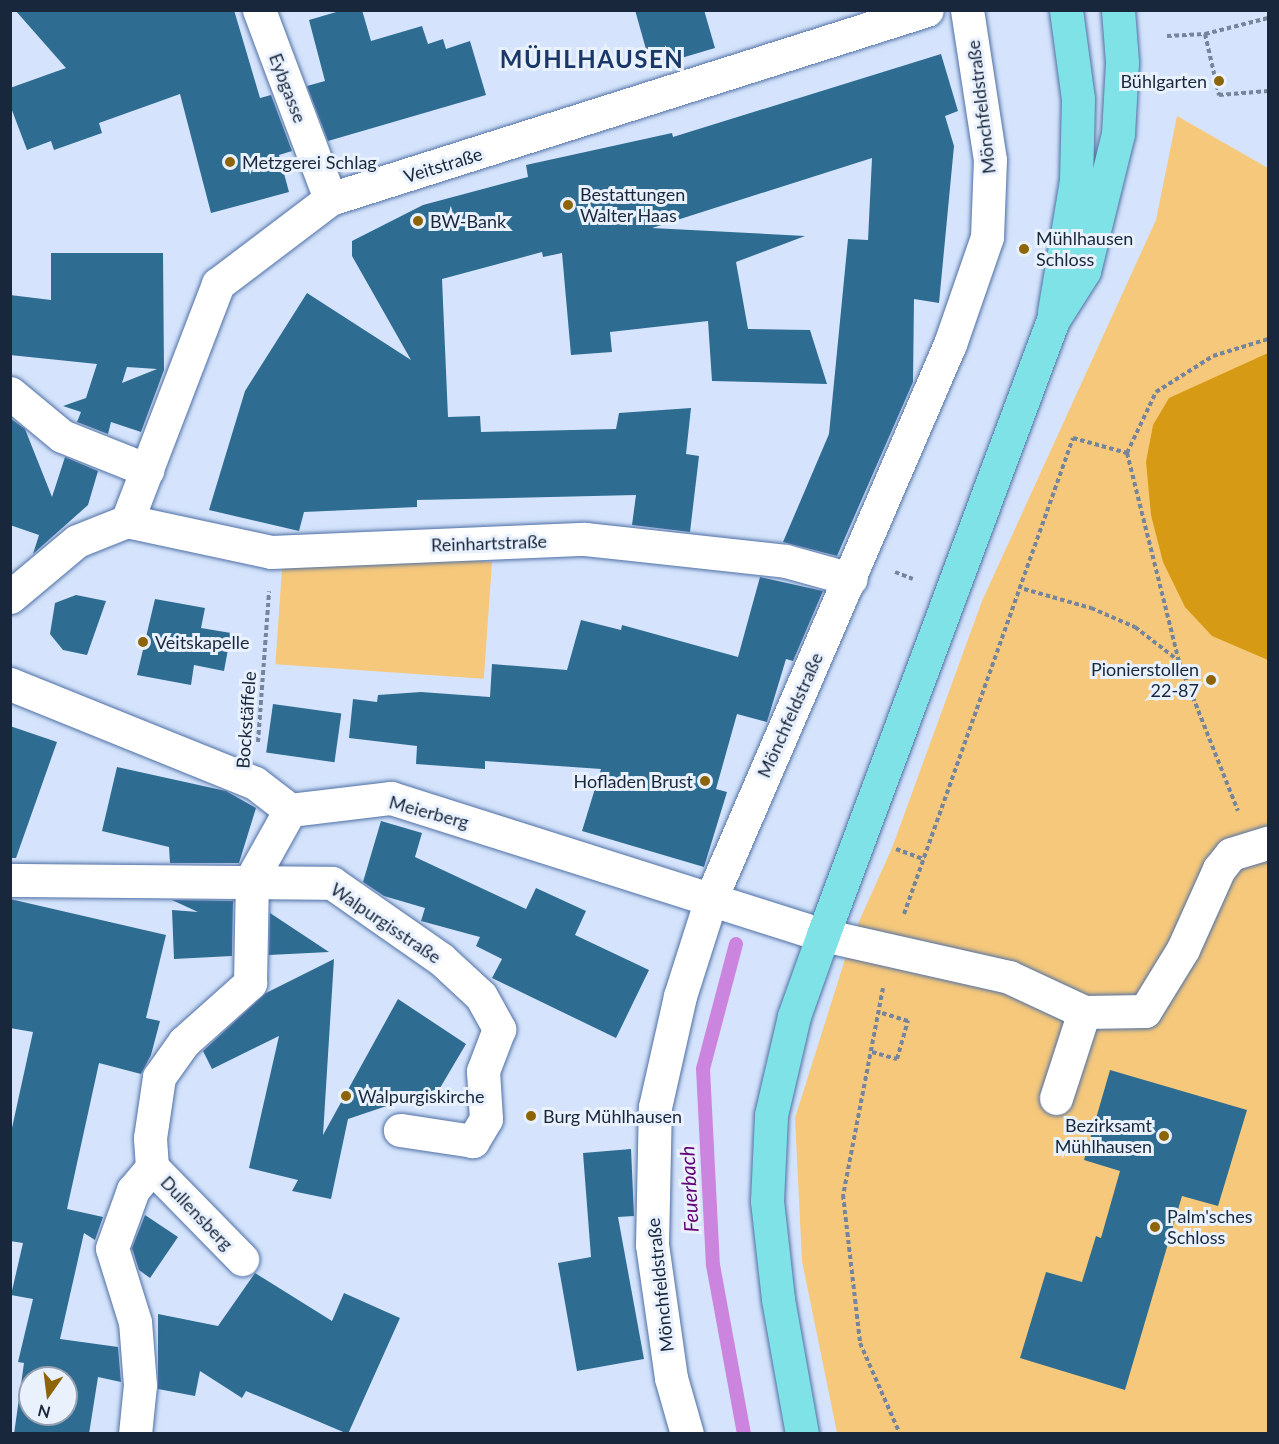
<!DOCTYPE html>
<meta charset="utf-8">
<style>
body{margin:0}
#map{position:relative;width:1279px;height:1444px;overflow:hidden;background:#d5e4fc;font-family:Lato,sans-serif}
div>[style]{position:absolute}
.green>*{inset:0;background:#f5c87b;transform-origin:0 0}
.forest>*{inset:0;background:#d79a15}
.stream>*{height:14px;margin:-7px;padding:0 7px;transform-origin:7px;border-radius:7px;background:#cc85de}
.building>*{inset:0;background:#2f6c92;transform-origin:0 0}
.path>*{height:4px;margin-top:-2px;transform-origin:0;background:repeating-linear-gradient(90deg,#76859c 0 4.5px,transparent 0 7.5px)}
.roads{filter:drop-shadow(0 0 2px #4f70a5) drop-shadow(0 0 2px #4f70a5)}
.minor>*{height:33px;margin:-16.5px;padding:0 16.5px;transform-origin:16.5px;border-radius:16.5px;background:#fff}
.major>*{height:33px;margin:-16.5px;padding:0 16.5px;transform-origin:16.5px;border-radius:16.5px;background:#7fe2e6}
.dots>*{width:16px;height:16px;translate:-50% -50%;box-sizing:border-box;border:3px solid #e9f1fd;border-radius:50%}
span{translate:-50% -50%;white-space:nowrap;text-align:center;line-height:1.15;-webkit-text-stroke:6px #e9f1fd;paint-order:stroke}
.poi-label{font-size:18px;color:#19273d}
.right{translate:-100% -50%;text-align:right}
.left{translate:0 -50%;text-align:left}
.street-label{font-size:18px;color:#19273d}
.water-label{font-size:20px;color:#620076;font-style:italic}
.district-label{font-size:24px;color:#193767;font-weight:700;letter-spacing:1.5px}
.frame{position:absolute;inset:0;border:12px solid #19273d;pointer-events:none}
.north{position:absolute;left:18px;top:1366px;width:60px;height:60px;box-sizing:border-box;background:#e9f1fd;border:2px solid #96a0b0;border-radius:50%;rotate:194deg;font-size:16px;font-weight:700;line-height:24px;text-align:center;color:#19273d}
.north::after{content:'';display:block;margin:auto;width:21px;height:27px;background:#8d6408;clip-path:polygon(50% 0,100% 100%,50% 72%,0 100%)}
</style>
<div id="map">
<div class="green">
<i style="clip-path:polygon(1177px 116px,1268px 168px,1268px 1433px,837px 1433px,802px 1261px,795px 1118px,852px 937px,892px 848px,982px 601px,1156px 220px)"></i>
<i style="left:492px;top:562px;width:117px;height:209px;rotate:94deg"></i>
</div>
<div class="forest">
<i style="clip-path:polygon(1268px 353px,1268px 660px,1212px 636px,1185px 607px,1163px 562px,1151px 515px,1146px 462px,1153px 425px,1169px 398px)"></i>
</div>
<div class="stream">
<i style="left:736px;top:944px;width:129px;rotate:104.8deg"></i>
<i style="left:703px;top:1069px;width:196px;rotate:87.1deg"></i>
<i style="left:713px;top:1265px;width:172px;rotate:79.6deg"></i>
</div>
<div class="building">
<i style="clip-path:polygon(15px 10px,234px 10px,260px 98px,271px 95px,292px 151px,279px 155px,289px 192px,211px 213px,180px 94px,99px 123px,102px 133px,54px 150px,51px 141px,27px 150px,10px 105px,10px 88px,66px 68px)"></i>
<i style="clip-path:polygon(343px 10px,362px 10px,371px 41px,422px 26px,428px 44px,443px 39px,446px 49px,470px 41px,486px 95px,328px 141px,307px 86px,325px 81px,309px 20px)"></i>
<i style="clip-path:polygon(635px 10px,704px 10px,715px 48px,651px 67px)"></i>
<i style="clip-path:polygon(941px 54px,958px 111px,945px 116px,954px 146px,939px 303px,914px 299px,913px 382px,837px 556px,783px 542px,829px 434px,848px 239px,868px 240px,872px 158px,652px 228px,805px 236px,736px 262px,748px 329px,810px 330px,827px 384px,712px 381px,708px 321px,610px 332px,612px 352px,571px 355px,562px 253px,543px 257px,542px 252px,442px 279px,448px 417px,480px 416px,481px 432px,616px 429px,619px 413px,691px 408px,686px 454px,699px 456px,690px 532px,632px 525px,636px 495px,417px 500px,417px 507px,304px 512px,299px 531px,209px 510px,245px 391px,307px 293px,411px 360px,352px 256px,352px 241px,423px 205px,528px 177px,526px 165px,672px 133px,673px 137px)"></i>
<i style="clip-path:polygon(evenodd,51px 253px,163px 253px,164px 370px,141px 432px,111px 422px,108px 434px,77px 422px,81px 412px,63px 406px,86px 398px,97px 364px,10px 355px,10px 295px,51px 300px,51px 253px,127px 367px,157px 369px,122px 383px,127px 367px)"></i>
<i style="clip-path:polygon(10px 418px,25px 429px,52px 497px,65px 457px,98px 471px,88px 505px,33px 554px,39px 535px,10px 525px)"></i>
<i style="clip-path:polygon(760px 577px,823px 591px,793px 661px,786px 659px,767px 722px,737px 714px,716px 789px,727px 792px,704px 867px,582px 831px,601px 769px,485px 761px,485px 769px,416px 764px,417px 746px,349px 738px,353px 699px,377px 702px,378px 695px,421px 692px,490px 697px,492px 664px,567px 670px,581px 620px,621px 630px,622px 625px,738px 657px)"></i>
<i style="clip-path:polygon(76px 595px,106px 601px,87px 655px,63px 650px,50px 634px,55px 603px)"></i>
<i style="clip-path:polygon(155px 599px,205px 608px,201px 628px,231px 633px,224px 671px,194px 665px,191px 685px,137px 675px)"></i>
<i style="left:273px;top:704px;width:69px;height:49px;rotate:8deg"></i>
<i style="clip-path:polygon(10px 726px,57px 742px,16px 858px,10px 858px)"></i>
<i style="clip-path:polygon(117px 767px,226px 791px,256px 808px,239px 863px,170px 863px,169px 847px,102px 831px)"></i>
<i style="clip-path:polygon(381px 821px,422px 833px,415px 857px,526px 909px,536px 888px,586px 911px,575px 935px,649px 970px,616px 1038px,492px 978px,502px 959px,476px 946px,480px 937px,421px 921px,425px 908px,384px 896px,363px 882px)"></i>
<i style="clip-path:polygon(evenodd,10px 899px,166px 935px,146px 1018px,160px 1021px,151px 1055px,141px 1074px,99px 1063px,67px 1209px,103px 1217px,95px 1240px,84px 1233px,60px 1339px,118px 1347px,121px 1382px,98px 1377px,89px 1434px,14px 1434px,24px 1363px,18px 1362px,33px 1299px,11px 1295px,23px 1243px,10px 1241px,10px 1137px,33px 1032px,10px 1028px,10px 899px,30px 1378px,66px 1378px,66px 1414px,30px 1414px,30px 1378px)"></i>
<i style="clip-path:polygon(172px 900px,233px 901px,232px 956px,174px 959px,172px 910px,198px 912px)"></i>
<i style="clip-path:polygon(270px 913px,329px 952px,269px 955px)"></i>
<i style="clip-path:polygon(334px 959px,323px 1135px,398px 999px,466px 1044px,440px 1088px,348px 1119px,331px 1199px,292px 1191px,298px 1180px,249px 1168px,279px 1036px,212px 1069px,203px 1051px,266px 993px)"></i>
<i style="clip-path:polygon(1110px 1070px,1247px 1110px,1218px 1206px,1182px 1196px,1125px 1390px,1020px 1358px,1046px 1272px,1082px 1282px,1096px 1236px,1101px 1238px,1120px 1171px,1084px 1160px)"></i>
<i style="clip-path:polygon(631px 1149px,634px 1216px,618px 1217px,644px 1359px,577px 1371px,558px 1263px,591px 1257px,583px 1153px)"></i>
<i style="clip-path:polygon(145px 1215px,178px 1237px,150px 1278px,139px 1270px,132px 1248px)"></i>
<i style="clip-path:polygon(255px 1273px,332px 1321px,344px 1293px,400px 1318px,348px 1434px,246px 1391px,242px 1398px,200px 1371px,195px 1396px,158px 1389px,158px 1314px,218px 1326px)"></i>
</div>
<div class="path">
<i style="left:1205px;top:34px;width:63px;rotate:77.1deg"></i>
<i style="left:1219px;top:95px;width:49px;rotate:-4.7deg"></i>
<i style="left:1167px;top:36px;width:38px;rotate:-3deg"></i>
<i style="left:1205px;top:34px;width:65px;rotate:-14.3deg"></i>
<i style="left:1127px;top:453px;width:68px;rotate:-64.6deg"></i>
<i style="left:1156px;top:392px;width:67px;rotate:-32.3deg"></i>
<i style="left:1213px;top:356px;width:58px;rotate:-17.2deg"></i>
<i style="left:895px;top:572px;width:19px;rotate:21deg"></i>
<i style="left:1024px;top:589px;width:70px;rotate:15.8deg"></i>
<i style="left:1091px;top:608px;width:48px;rotate:23.4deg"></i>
<i style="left:1135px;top:627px;width:56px;rotate:37.7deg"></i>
<i style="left:258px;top:742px;width:151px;rotate:-85.8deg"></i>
<i style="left:896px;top:849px;width:30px;rotate:20deg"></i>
<i style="left:904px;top:914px;width:505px;rotate:-70.45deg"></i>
<i style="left:1073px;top:438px;width:56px;rotate:15.5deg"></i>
<i style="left:1127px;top:453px;width:215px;rotate:76deg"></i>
<i style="left:1179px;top:662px;width:160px;rotate:68.4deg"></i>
<i style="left:883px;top:988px;width:211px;rotate:100.9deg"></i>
<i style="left:843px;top:1195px;width:149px;rotate:83.4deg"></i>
<i style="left:860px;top:1343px;width:99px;rotate:66.3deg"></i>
<i style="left:872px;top:1052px;width:26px;rotate:16deg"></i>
<i style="left:897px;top:1059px;width:40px;rotate:-74deg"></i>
<i style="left:908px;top:1021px;width:30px;rotate:-163deg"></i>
</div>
<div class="roads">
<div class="minor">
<i style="left:259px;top:10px;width:202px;rotate:69.4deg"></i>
<i style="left:10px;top:393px;width:67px;rotate:39.6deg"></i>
<i style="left:62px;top:436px;width:92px;rotate:21.8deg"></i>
<i style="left:127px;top:521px;width:147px;rotate:12.1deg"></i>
<i style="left:271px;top:552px;width:314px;rotate:-2.4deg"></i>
<i style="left:585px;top:539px;width:202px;rotate:6.2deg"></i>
<i style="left:786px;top:561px;width:67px;rotate:15.5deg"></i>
<i style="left:10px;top:597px;width:87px;rotate:-39.9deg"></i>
<i style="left:77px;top:541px;width:54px;rotate:-21.8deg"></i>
<i style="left:127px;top:521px;width:254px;rotate:-69deg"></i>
<i style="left:218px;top:284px;width:141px;rotate:-37.2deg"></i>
<i style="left:330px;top:199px;width:626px;rotate:-17.57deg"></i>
<i style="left:10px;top:684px;width:264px;rotate:22deg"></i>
<i style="left:255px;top:783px;width:44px;rotate:37.6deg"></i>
<i style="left:290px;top:810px;width:102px;rotate:-6.8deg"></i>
<i style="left:391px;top:798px;width:453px;rotate:17.6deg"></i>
<i style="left:823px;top:935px;width:191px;rotate:12.7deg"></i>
<i style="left:1009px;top:977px;width:83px;rotate:25deg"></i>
<i style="left:1084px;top:1012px;width:61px;rotate:-0.9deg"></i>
<i style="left:1145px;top:1011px;width:73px;rotate:-58.5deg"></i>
<i style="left:1183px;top:949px;width:88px;rotate:-65.8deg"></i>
<i style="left:1219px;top:869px;width:19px;rotate:-51deg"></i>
<i style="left:1231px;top:854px;width:39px;rotate:-17deg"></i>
<i style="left:10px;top:880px;width:322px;rotate:0.5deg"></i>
<i style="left:332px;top:883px;width:133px;rotate:34.9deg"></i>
<i style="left:441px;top:959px;width:54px;rotate:42.8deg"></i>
<i style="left:481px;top:996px;width:38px;rotate:61deg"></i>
<i style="left:499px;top:1029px;width:45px;rotate:110.9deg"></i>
<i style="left:483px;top:1071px;width:48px;rotate:86.4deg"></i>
<i style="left:486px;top:1119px;width:26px;rotate:121deg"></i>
<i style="left:473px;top:1141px;width:74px;rotate:-171.4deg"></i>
<i style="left:1056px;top:1098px;width:90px;rotate:-72deg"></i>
<i style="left:152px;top:1167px;width:129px;rotate:45.6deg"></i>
<i style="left:135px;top:1434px;width:49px;rotate:-84.2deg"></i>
<i style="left:140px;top:1385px;width:63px;rotate:-94.5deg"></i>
<i style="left:135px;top:1322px;width:77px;rotate:-107.3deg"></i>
<i style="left:112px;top:1248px;width:62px;rotate:-70.1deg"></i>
<i style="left:133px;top:1190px;width:30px;rotate:-50deg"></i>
<i style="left:152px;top:1167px;width:29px;rotate:-94deg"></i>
<i style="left:150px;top:1138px;width:62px;rotate:-81.6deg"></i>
<i style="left:159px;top:1077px;width:43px;rotate:-54.5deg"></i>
<i style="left:184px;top:1042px;width:89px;rotate:-41.8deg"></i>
<i style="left:250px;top:983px;width:105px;rotate:-88.9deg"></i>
<i style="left:252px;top:878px;width:78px;rotate:-60.8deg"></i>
<i style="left:687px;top:1434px;width:58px;rotate:-105.9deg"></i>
<i style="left:671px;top:1378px;width:134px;rotate:-98.1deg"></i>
<i style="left:652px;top:1245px;width:138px;rotate:-88.8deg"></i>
<i style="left:655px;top:1107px;width:114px;rotate:-77.3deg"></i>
<i style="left:680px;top:996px;width:105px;rotate:-72.3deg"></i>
<i style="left:712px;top:896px;width:601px;rotate:-66.68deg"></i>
<i style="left:950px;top:344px;width:113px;rotate:-70.9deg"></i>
<i style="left:987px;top:237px;width:77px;rotate:-87.8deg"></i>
<i style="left:990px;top:160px;width:152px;rotate:-98.7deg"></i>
</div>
<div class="major">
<i style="left:1054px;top:312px;width:133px;rotate:-80.5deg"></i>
<i style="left:1076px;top:181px;width:82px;rotate:-88.6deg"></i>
<i style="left:1078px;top:99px;width:90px;rotate:-97.7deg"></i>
<i style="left:802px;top:1434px;width:137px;rotate:-100.1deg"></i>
<i style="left:778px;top:1299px;width:99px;rotate:-96.4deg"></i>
<i style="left:767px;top:1201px;width:86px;rotate:-87.3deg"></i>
<i style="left:771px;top:1115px;width:102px;rotate:-76.9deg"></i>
<i style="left:794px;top:1016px;width:86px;rotate:-70.3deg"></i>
<i style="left:823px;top:935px;width:657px;rotate:-69.5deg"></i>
<i style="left:1053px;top:320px;width:58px;rotate:-57.7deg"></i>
<i style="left:1084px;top:271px;width:141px;rotate:-76.1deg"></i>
<i style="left:1118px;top:134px;width:72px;rotate:-86.8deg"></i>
<i style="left:1122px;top:62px;width:52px;rotate:-94.4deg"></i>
</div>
</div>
<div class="dots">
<i style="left:1219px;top:81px;background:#8d6408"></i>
<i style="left:230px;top:162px;background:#8d6408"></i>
<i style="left:568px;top:205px;background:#8d6408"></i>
<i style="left:418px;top:221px;background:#8d6408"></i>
<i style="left:1024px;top:249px;background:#8d6408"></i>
<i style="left:143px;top:642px;background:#8d6408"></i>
<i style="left:1211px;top:680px;background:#8d6408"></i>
<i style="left:705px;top:781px;background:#8d6408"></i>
<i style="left:346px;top:1096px;background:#8d6408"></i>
<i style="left:531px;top:1116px;background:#8d6408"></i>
<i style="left:1164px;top:1136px;background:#8d6408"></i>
<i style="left:1155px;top:1227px;background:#8d6408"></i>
</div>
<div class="poi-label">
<span class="right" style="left:1207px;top:81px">Bühlgarten</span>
<span class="left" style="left:242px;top:162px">Metzgerei Schlag</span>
<span class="left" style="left:580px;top:205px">Bestattungen<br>Walter Haas</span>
<span class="left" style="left:430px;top:221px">BW-Bank</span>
<span class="left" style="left:1036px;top:249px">Mühlhausen<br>Schloss</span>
<span class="left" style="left:155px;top:642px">Veitskapelle</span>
<span class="right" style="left:1199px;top:680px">Pionierstollen<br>22-87</span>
<span class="right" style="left:693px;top:781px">Hofladen Brust</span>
<span class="left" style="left:358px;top:1096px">Walpurgiskirche</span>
<span class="left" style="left:543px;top:1116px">Burg Mühlhausen</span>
<span class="right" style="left:1152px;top:1136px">Bezirksamt<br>Mühlhausen</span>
<span class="left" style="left:1167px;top:1227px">Palm'sches<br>Schloss</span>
</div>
<div class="street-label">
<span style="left:288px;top:88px;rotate:69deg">Eybgasse</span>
<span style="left:981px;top:107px;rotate:-97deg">Mönchfeldstraße</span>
<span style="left:443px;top:165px;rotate:-17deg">Veitstraße</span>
<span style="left:489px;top:543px;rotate:-2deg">Reinhartstraße</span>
<span style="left:790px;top:715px;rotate:-66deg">Mönchfeldstraße</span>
<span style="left:246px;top:720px;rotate:-86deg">Bockstäffele</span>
<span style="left:429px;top:812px;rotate:15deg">Meierberg</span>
<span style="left:386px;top:923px;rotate:34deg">Walpurgisstraße</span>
<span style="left:197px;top:1213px;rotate:46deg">Dullensberg</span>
<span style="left:660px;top:1285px;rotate:-96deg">Mönchfeldstraße</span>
</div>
<div class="water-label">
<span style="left:689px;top:1189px;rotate:-93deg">Feuerbach</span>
</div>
<div class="district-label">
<span style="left:592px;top:59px">MÜHLHAUSEN</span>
</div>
<div class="frame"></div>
<div class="north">N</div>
</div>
